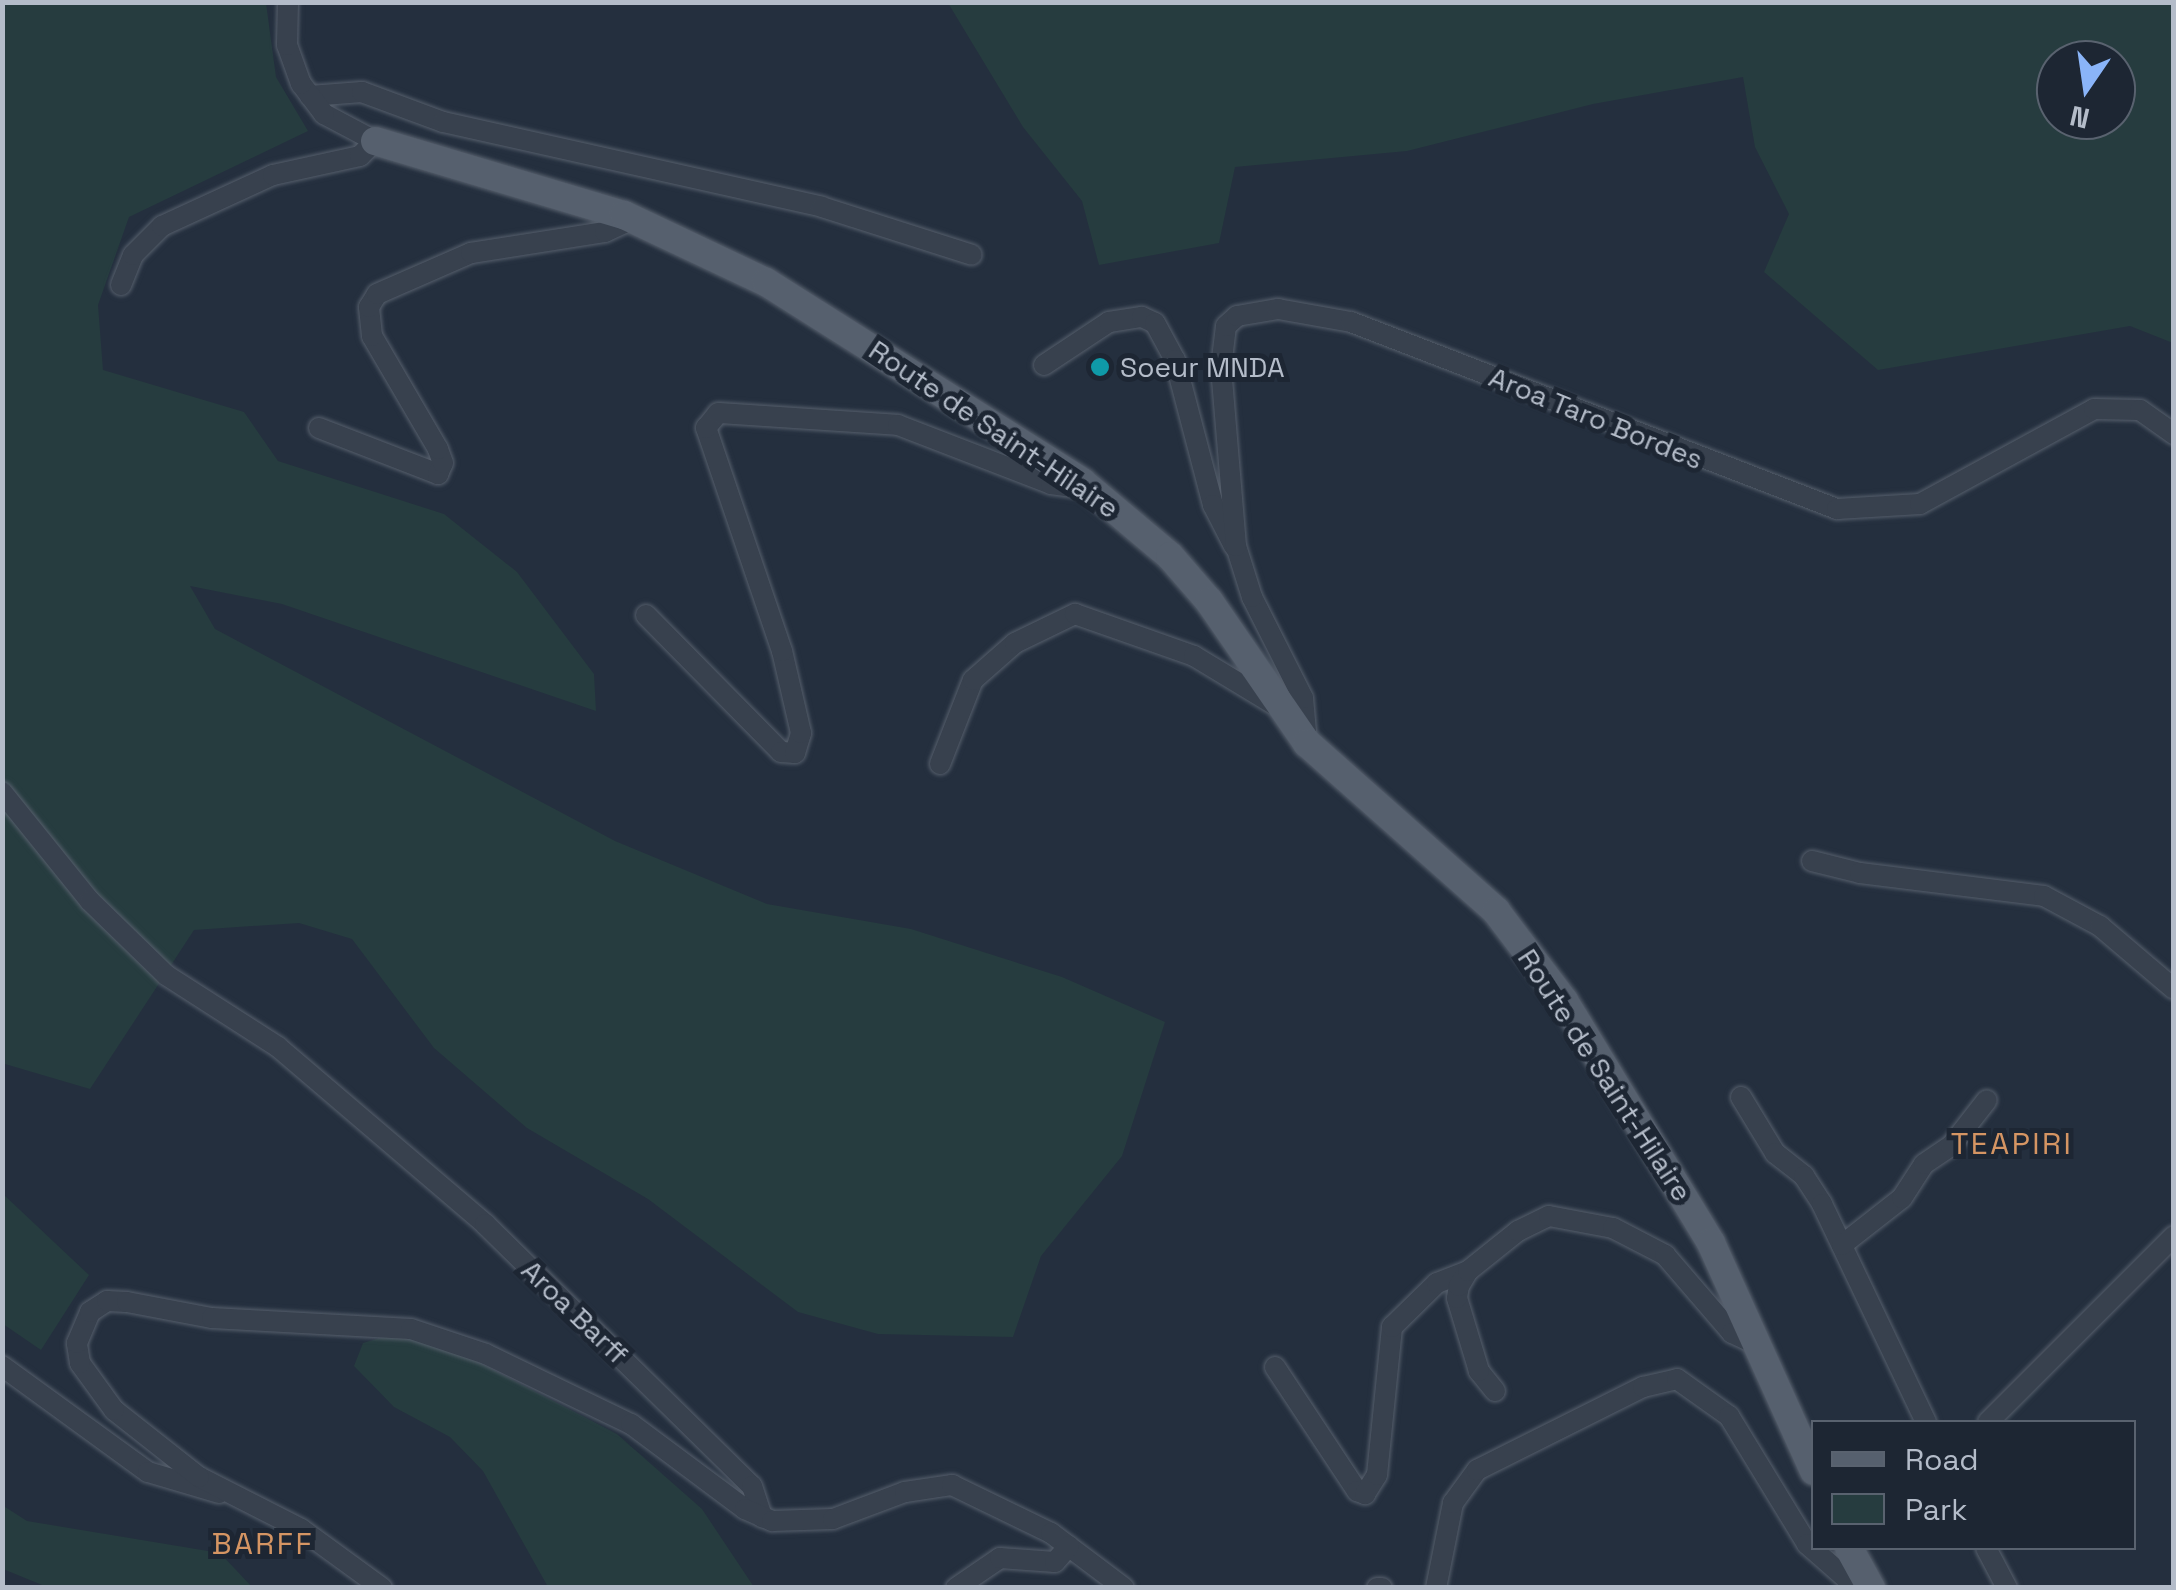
<!DOCTYPE html>
<style>
body{margin:0}
#map{position:relative;width:2176px;height:1590px;overflow:hidden;background:#242f3e;font-family:"Space Grotesk",sans-serif}
div>[style]{position:absolute}
.green>*{inset:0;background:#263c3f}
.roads{filter:drop-shadow(0 0 2px #565f6c) drop-shadow(0 0 2px #565f6c)}
.minor>*{height:20px;margin:-10px;padding:0 10px;transform-origin:10px;border-radius:10px;background:#38414e}
.major>*{height:28px;margin:-14px;padding:0 14px;transform-origin:14px;border-radius:14px;background:#56606e}
.dots>*{width:28px;height:28px;translate:-50% -50%;box-sizing:border-box;border:5px solid #1d2633;border-radius:50%}
span{translate:-50% -50%;white-space:nowrap;text-align:center;line-height:1.15;-webkit-text-stroke:10px #1d2633;paint-order:stroke}
.poi-label{font-size:28px;color:#b4bcc9}
.left{translate:0 -50%;text-align:left}
.street-label{font-size:28px;color:#b4bcc9}
.neighbourhood-label{font-size:30px;color:#d59563;letter-spacing:2.5px}
.frame{position:absolute;inset:0;border:5px solid #b4bcc9;pointer-events:none}
.legend{position:absolute;left:1811px;top:1420px;width:325px;height:130px;box-sizing:border-box;background:#1d2633;border:2px solid #59626f;margin:0;padding:12px 18px;list-style:none;font-size:30px;color:#b4bcc9}
.legend li{display:flex;align-items:center;gap:20px;height:50px}
.legend b{width:50px;border:2px solid #59626f}
.north{position:absolute;left:2036px;top:40px;width:100px;height:100px;box-sizing:border-box;background:#1d2633;border:2px solid #59626f;border-radius:50%;rotate:193deg;font-size:28px;font-weight:700;line-height:40px;text-align:center;color:#b4bcc9}
.north::after{content:'';display:block;margin:auto;width:35px;height:45px;background:#8ab4f8;clip-path:polygon(50% 0,100% 100%,50% 72%,0 100%)}
</style>
<div id="map">
<div class="green">
<i style="clip-path:polygon(3px 2px,266px 3px,276px 77px,308px 131px,129px 217px,98px 305px,103px 370px,244px 412px,278px 461px,444px 514px,517px 572px,594px 674px,596px 711px,282px 604px,190px 586px,215px 629px,615px 841px,767px 904px,911px 929px,1062px 977px,1165px 1022px,1122px 1156px,1041px 1256px,1013px 1337px,878px 1334px,798px 1312px,648px 1199px,527px 1128px,434px 1048px,352px 939px,299px 923px,194px 930px,90px 1089px,5px 1064px,3px 1069px)"></i>
<i style="clip-path:polygon(evenodd,948px 3px,2173px 3px,2173px 343px,2130px 326px,1878px 370px,1764px 272px,1789px 214px,1755px 147px,1743px 77px,1593px 104px,1407px 151px,1235px 167px,1219px 243px,1099px 265px,1082px 201px,1023px 127px,948px 3px,2056px 60px,2116px 60px,2116px 120px,2056px 120px,2056px 60px)"></i>
<i style="clip-path:polygon(3px 1194px,89px 1275px,41px 1350px,3px 1324px)"></i>
<i style="clip-path:polygon(399px 1332px,459px 1352px,617px 1434px,702px 1509px,754px 1587px,548px 1587px,483px 1471px,450px 1437px,394px 1407px,354px 1366px,363px 1343px)"></i>
<i style="clip-path:polygon(2px 1505px,27px 1521px,220px 1553px,252px 1587px,47px 1587px,3px 1569px)"></i>
</div>
<div class="roads">
<div class="minor">
<i style="left:310px;top:96px;width:52px;rotate:-4.4deg"></i>
<i style="left:362px;top:92px;width:86px;rotate:20.3deg"></i>
<i style="left:443px;top:122px;width:388px;rotate:12.6deg"></i>
<i style="left:822px;top:207px;width:157px;rotate:17.7deg"></i>
<i style="left:121px;top:285px;width:32px;rotate:-68deg"></i>
<i style="left:133px;top:255px;width:41px;rotate:-45deg"></i>
<i style="left:162px;top:226px;width:122px;rotate:-24.7deg"></i>
<i style="left:273px;top:175px;width:89px;rotate:-12.3deg"></i>
<i style="left:360px;top:156px;width:21px;rotate:-45deg"></i>
<i style="left:375px;top:141px;width:58px;rotate:-152.1deg"></i>
<i style="left:324px;top:114px;width:38px;rotate:-127deg"></i>
<i style="left:301px;top:84px;width:41px;rotate:-109.7deg"></i>
<i style="left:287px;top:45px;width:43px;rotate:-88.7deg"></i>
<i style="left:1044px;top:365px;width:78px;rotate:-33.5deg"></i>
<i style="left:1109px;top:322px;width:33px;rotate:-9deg"></i>
<i style="left:1142px;top:317px;width:14px;rotate:25deg"></i>
<i style="left:1155px;top:323px;width:42px;rotate:61.6deg"></i>
<i style="left:1175px;top:360px;width:150px;rotate:75.3deg"></i>
<i style="left:1213px;top:505px;width:46px;rotate:62.9deg"></i>
<i style="left:319px;top:428px;width:128px;rotate:21.1deg"></i>
<i style="left:438px;top:474px;width:12px;rotate:-66deg"></i>
<i style="left:443px;top:463px;width:15px;rotate:-110deg"></i>
<i style="left:438px;top:449px;width:131px;rotate:-120.3deg"></i>
<i style="left:372px;top:336px;width:29px;rotate:-96deg"></i>
<i style="left:369px;top:307px;width:15px;rotate:-58deg"></i>
<i style="left:377px;top:294px;width:103px;rotate:-23.6deg"></i>
<i style="left:471px;top:253px;width:136px;rotate:-8.9deg"></i>
<i style="left:605px;top:232px;width:31px;rotate:-25deg"></i>
<i style="left:646px;top:615px;width:192px;rotate:45.4deg"></i>
<i style="left:781px;top:752px;width:14px;rotate:4deg"></i>
<i style="left:795px;top:753px;width:21px;rotate:-73deg"></i>
<i style="left:801px;top:733px;width:84px;rotate:-103deg"></i>
<i style="left:782px;top:651px;width:236px;rotate:-108.8deg"></i>
<i style="left:706px;top:428px;width:19px;rotate:-51deg"></i>
<i style="left:718px;top:413px;width:180px;rotate:3.8deg"></i>
<i style="left:898px;top:425px;width:164px;rotate:21.1deg"></i>
<i style="left:1051px;top:484px;width:37px;rotate:8deg"></i>
<i style="left:1307px;top:743px;width:45px;rotate:-95.1deg"></i>
<i style="left:1303px;top:698px;width:113px;rotate:-116.8deg"></i>
<i style="left:1252px;top:597px;width:53px;rotate:-107.4deg"></i>
<i style="left:1236px;top:546px;width:180px;rotate:-94.8deg"></i>
<i style="left:1221px;top:367px;width:41px;rotate:-83deg"></i>
<i style="left:1226px;top:326px;width:15px;rotate:-42deg"></i>
<i style="left:1237px;top:316px;width:42px;rotate:-9.7deg"></i>
<i style="left:1278px;top:309px;width:74px;rotate:10.1deg"></i>
<i style="left:1351px;top:322px;width:521px;rotate:21.05deg"></i>
<i style="left:1837px;top:509px;width:83px;rotate:-3.4deg"></i>
<i style="left:1920px;top:504px;width:198px;rotate:-28.6deg"></i>
<i style="left:2094px;top:409px;width:46px;rotate:1.2deg"></i>
<i style="left:2140px;top:410px;width:42px;rotate:35.2deg"></i>
<i style="left:940px;top:764px;width:90px;rotate:-68.6deg"></i>
<i style="left:973px;top:680px;width:56px;rotate:-41.4deg"></i>
<i style="left:1015px;top:643px;width:67px;rotate:-25.8deg"></i>
<i style="left:1075px;top:614px;width:126px;rotate:19.4deg"></i>
<i style="left:1194px;top:656px;width:100px;rotate:31.2deg"></i>
<i style="left:2px;top:792px;width:140px;rotate:51.1deg"></i>
<i style="left:90px;top:901px;width:106px;rotate:44.2deg"></i>
<i style="left:166px;top:975px;width:133px;rotate:32.7deg"></i>
<i style="left:278px;top:1047px;width:272px;rotate:40.5deg"></i>
<i style="left:485px;top:1224px;width:374px;rotate:44.5deg"></i>
<i style="left:752px;top:1486px;width:33px;rotate:72deg"></i>
<i style="left:1812px;top:861px;width:49px;rotate:14deg"></i>
<i style="left:1860px;top:873px;width:185px;rotate:7.1deg"></i>
<i style="left:2044px;top:896px;width:64px;rotate:28.2deg"></i>
<i style="left:2100px;top:926px;width:97px;rotate:40.4deg"></i>
<i style="left:1741px;top:1097px;width:66px;rotate:58.7deg"></i>
<i style="left:1775px;top:1153px;width:37px;rotate:38deg"></i>
<i style="left:1804px;top:1176px;width:33px;rotate:57deg"></i>
<i style="left:1822px;top:1204px;width:242px;rotate:64.5deg"></i>
<i style="left:1842px;top:1245px;width:76px;rotate:-38.1deg"></i>
<i style="left:1902px;top:1198px;width:40px;rotate:-57.1deg"></i>
<i style="left:1924px;top:1164px;width:32px;rotate:-34deg"></i>
<i style="left:1951px;top:1146px;width:58px;rotate:-52deg"></i>
<i style="left:2px;top:1366px;width:180px;rotate:36deg"></i>
<i style="left:148px;top:1472px;width:74px;rotate:16.5deg"></i>
<i style="left:1275px;top:1367px;width:149px;rotate:56.5deg"></i>
<i style="left:1357px;top:1491px;width:9px;rotate:21deg"></i>
<i style="left:1365px;top:1494px;width:22px;rotate:-58deg"></i>
<i style="left:1377px;top:1475px;width:149px;rotate:-84.2deg"></i>
<i style="left:1392px;top:1327px;width:63px;rotate:-44.4deg"></i>
<i style="left:1437px;top:1283px;width:33px;rotate:-21deg"></i>
<i style="left:1495px;top:1391px;width:26px;rotate:-129deg"></i>
<i style="left:1479px;top:1371px;width:76px;rotate:-106.8deg"></i>
<i style="left:1457px;top:1298px;width:12px;rotate:-81deg"></i>
<i style="left:1459px;top:1286px;width:17px;rotate:-59deg"></i>
<i style="left:1468px;top:1271px;width:64px;rotate:-38.7deg"></i>
<i style="left:1518px;top:1231px;width:34px;rotate:-26deg"></i>
<i style="left:1549px;top:1216px;width:65px;rotate:10.6deg"></i>
<i style="left:1613px;top:1228px;width:59px;rotate:27.4deg"></i>
<i style="left:1665px;top:1255px;width:103px;rotate:49.3deg"></i>
<i style="left:1732px;top:1333px;width:26px;rotate:25deg"></i>
<i style="left:1988px;top:1422px;width:263px;rotate:-45deg"></i>
<i style="left:1986px;top:1548px;width:45px;rotate:62.3deg"></i>
<i style="left:382px;top:1588px;width:100px;rotate:-143.9deg"></i>
<i style="left:301px;top:1529px;width:114px;rotate:-153deg"></i>
<i style="left:199px;top:1477px;width:108px;rotate:-141.8deg"></i>
<i style="left:114px;top:1410px;width:58px;rotate:-125.9deg"></i>
<i style="left:80px;top:1363px;width:20px;rotate:-99deg"></i>
<i style="left:77px;top:1343px;width:34px;rotate:-67deg"></i>
<i style="left:90px;top:1312px;width:20px;rotate:-33deg"></i>
<i style="left:107px;top:1301px;width:20px;rotate:3deg"></i>
<i style="left:127px;top:1302px;width:86px;rotate:10.7deg"></i>
<i style="left:212px;top:1318px;width:199px;rotate:3.2deg"></i>
<i style="left:411px;top:1329px;width:79px;rotate:18.4deg"></i>
<i style="left:486px;top:1354px;width:161px;rotate:25.8deg"></i>
<i style="left:631px;top:1424px;width:142px;rotate:36.7deg"></i>
<i style="left:745px;top:1509px;width:30px;rotate:24deg"></i>
<i style="left:772px;top:1521px;width:61px;rotate:-1.9deg"></i>
<i style="left:833px;top:1519px;width:77px;rotate:-20.6deg"></i>
<i style="left:905px;top:1492px;width:48px;rotate:-8.5deg"></i>
<i style="left:952px;top:1485px;width:110px;rotate:25.9deg"></i>
<i style="left:1051px;top:1533px;width:91px;rotate:37deg"></i>
<i style="left:956px;top:1588px;width:53px;rotate:-34.3deg"></i>
<i style="left:1000px;top:1558px;width:55px;rotate:4.2deg"></i>
<i style="left:1055px;top:1562px;width:21px;rotate:-49deg"></i>
<i style="left:1377px;top:1588px;width:5px"></i>
<i style="left:1436px;top:1588px;width:87px;rotate:-78.7deg"></i>
<i style="left:1453px;top:1503px;width:41px;rotate:-54deg"></i>
<i style="left:1477px;top:1470px;width:186px;rotate:-26.6deg"></i>
<i style="left:1643px;top:1387px;width:35px;rotate:-13deg"></i>
<i style="left:1677px;top:1379px;width:64px;rotate:35.4deg"></i>
<i style="left:1729px;top:1416px;width:150px;rotate:58.6deg"></i>
<i style="left:1807px;top:1544px;width:67px;rotate:41.3deg"></i>
</div>
<div class="major">
<i style="left:375px;top:141px;width:260px;rotate:16.6deg"></i>
<i style="left:624px;top:215px;width:157px;rotate:25.3deg"></i>
<i style="left:766px;top:282px;width:374px;rotate:32.3deg"></i>
<i style="left:1082px;top:482px;width:115px;rotate:40.1deg"></i>
<i style="left:1170px;top:556px;width:60px;rotate:49.1deg"></i>
<i style="left:1209px;top:601px;width:173px;rotate:55.4deg"></i>
<i style="left:1307px;top:743px;width:253px;rotate:41.6deg"></i>
<i style="left:1496px;top:911px;width:113px;rotate:52.9deg"></i>
<i style="left:1564px;top:1001px;width:283px;rotate:58.7deg"></i>
<i style="left:1711px;top:1243px;width:250px;rotate:65.7deg"></i>
<i style="left:1849px;top:1548px;width:46px;rotate:61.2deg"></i>
</div>
</div>
<div class="dots">
<i style="left:1100px;top:367px;background:#0f9aa8"></i>
</div>
<div class="poi-label">
<span class="left" style="left:1120px;top:367px">Soeur MNDA</span>
</div>
<div class="street-label">
<span style="left:1596px;top:418px;rotate:22deg">Aroa Taro Bordes</span>
<span style="left:994px;top:429px;rotate:34deg">Route de Saint-Hilaire</span>
<span style="left:1605px;top:1075px;rotate:57deg">Route de Saint-Hilaire</span>
<span style="left:575px;top:1312px;rotate:44deg">Aroa Barff</span>
</div>
<div class="neighbourhood-label">
<span style="left:2012px;top:1144px">TEAPIRI</span>
<span style="left:263px;top:1544px">BARFF</span>
</div>
<div class="frame"></div>
<ul class="legend">
<li><b style="height:12px;background:#56606e"></b>Road</li>
<li><b style="height:28px;background:#263c3f"></b>Park</li>
</ul>
<div class="north">N</div>
</div>
